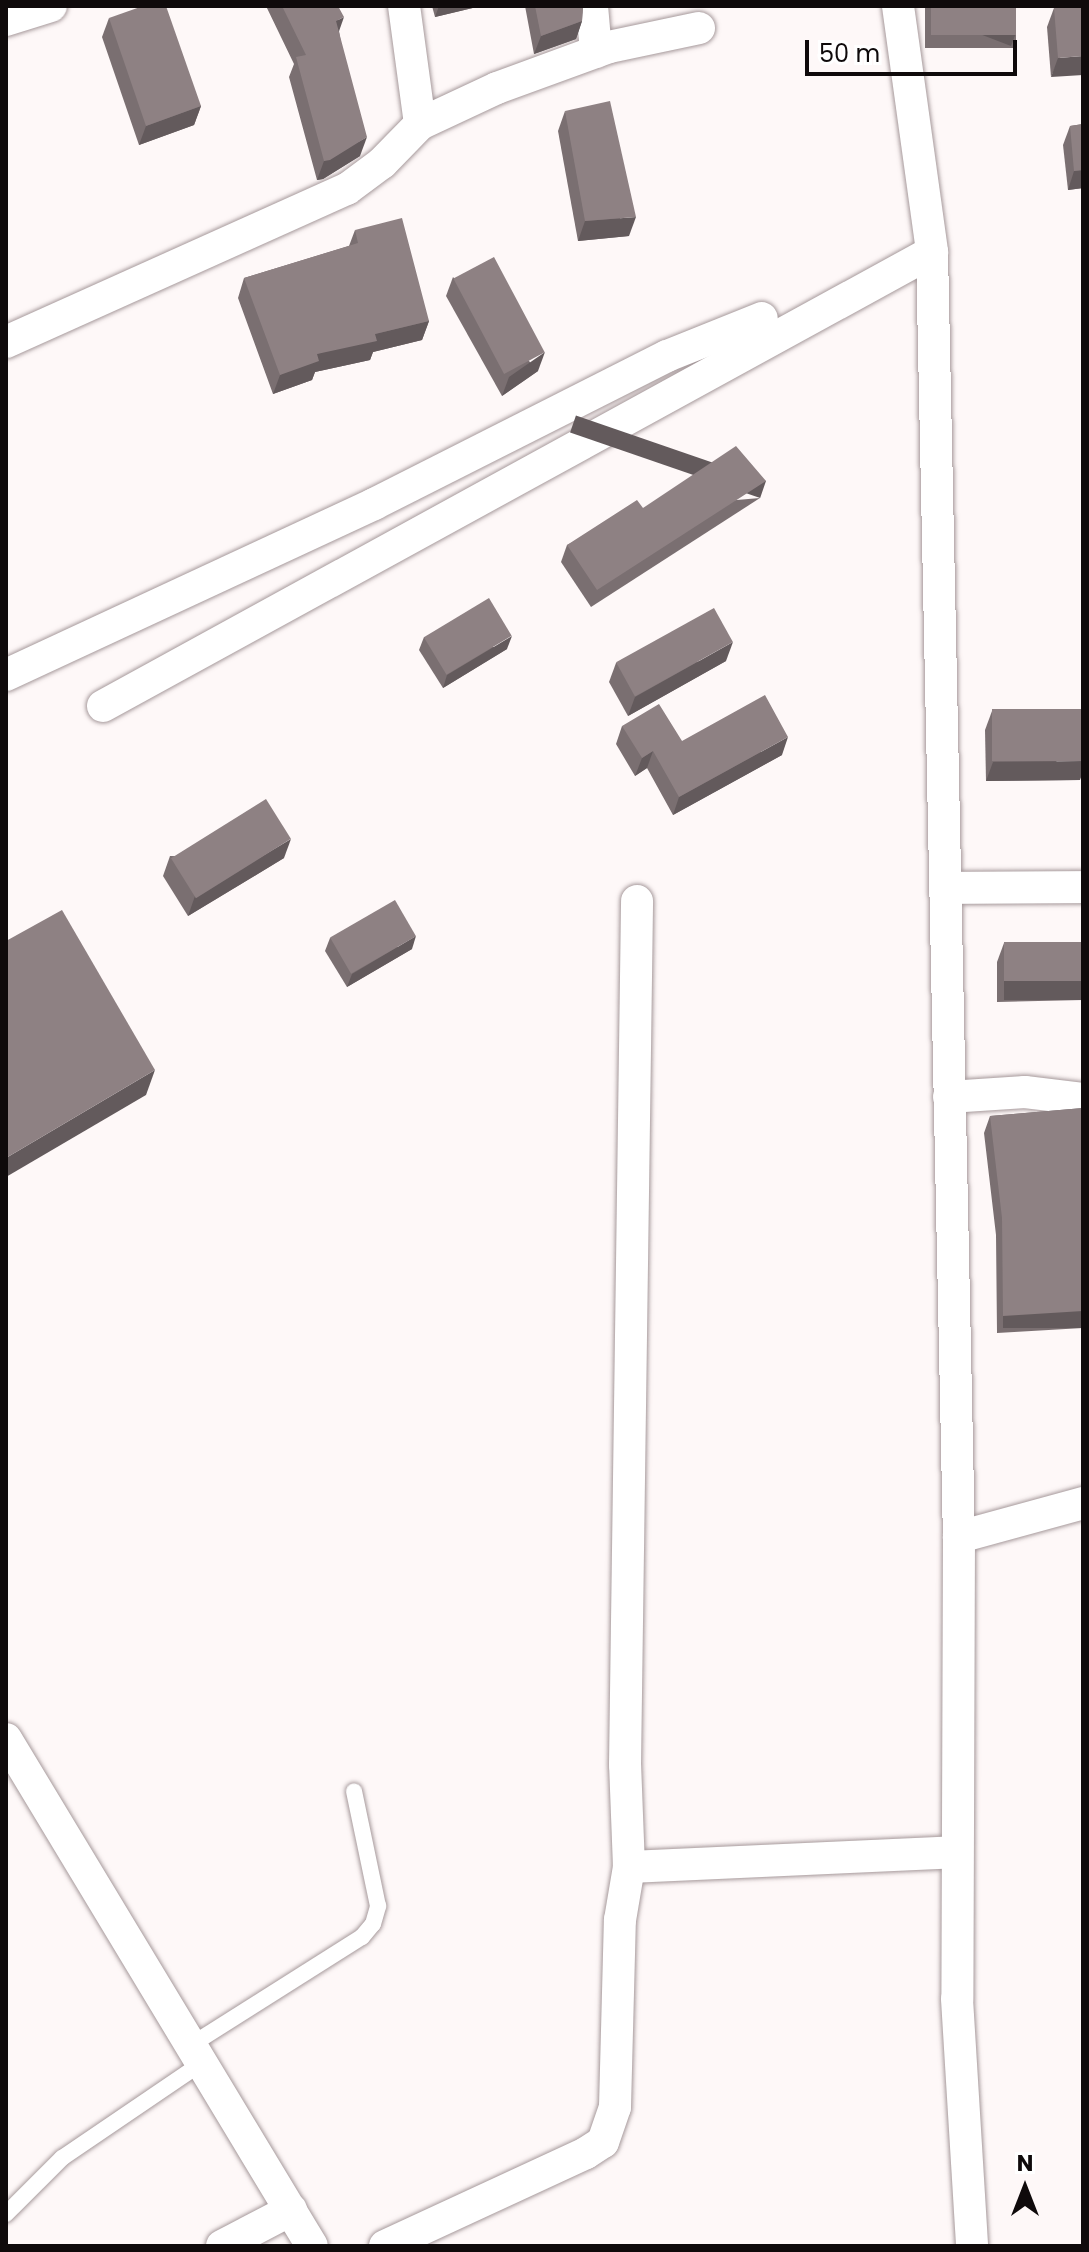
<!DOCTYPE html>
<style>
body{margin:0}
#map{position:relative;width:1089px;height:2252px;overflow:hidden;background:#fef8f8;font-family:Poppins,sans-serif}
div>[style]{position:absolute}
.roads{filter:drop-shadow(0 0 2px #a6999b) drop-shadow(0 0 2px #a6999b)}
.lane>*{height:16px;margin:-8px;padding:0 8px;transform-origin:8px;border-radius:8px;background:#fff}
.street>*{height:32px;margin:-16px;padding:0 16px;transform-origin:16px;border-radius:16px;background:#fff}
.wall>*{inset:0;background:#7a6f71;transform-origin:0 0}
.shaded-wall>*{inset:0;background:#635a5c;transform-origin:0 0}
.building>*{inset:0;background:#8e8183;transform-origin:0 0}
span{translate:-50% -50%;white-space:nowrap;text-align:center;line-height:1.15;-webkit-text-stroke:8px #fff;paint-order:stroke}
.frame{position:absolute;inset:0;border:8px solid #0f0a0b;pointer-events:none}
.north{position:absolute;left:985px;top:2148px;width:80px;height:80px;-webkit-text-stroke:6px #fff;paint-order:stroke;rotate:0deg;font-size:22px;font-weight:700;line-height:32px;text-align:center;color:#0f0a0b}
.north::after{content:'';display:block;margin:auto;width:28px;height:36px;background:#0f0a0b;clip-path:polygon(50% 0,100% 100%,50% 72%,0 100%)}
.scale{position:absolute;left:805px;top:40px;width:212px;height:36px;box-sizing:border-box;border:4px solid #0f0a0b;border-top:0;padding-left:10px;font-size:24px;line-height:28px;white-space:nowrap;color:#0f0a0b;-webkit-text-stroke:6px #fff;paint-order:stroke}
</style>
<div id="map">
<div class="roads">
<div class="lane">
<i style="left:191px;top:2045px;width:202px;rotate:-32.3deg"></i>
<i style="left:362px;top:1937px;width:17px;rotate:-50deg"></i>
<i style="left:373px;top:1924px;width:19px;rotate:-74deg"></i>
<i style="left:378px;top:1906px;width:117px;rotate:-101.8deg"></i>
<i style="left:6px;top:2214px;width:79px;rotate:-45deg"></i>
<i style="left:62px;top:2158px;width:169px;rotate:-34.2deg"></i>
</div>
<div class="street">
<i style="left:592px;top:6px;width:46px;rotate:85deg"></i>
<i style="left:898px;top:6px;width:248px;rotate:82.1deg"></i>
<i style="left:932px;top:252px;width:1285px;rotate:88.8deg"></i>
<i style="left:959px;top:1537px;width:462px;rotate:90.2deg"></i>
<i style="left:957px;top:1999px;width:247px;rotate:86.5deg"></i>
<i style="left:6px;top:20px;width:47px;rotate:-17.3deg"></i>
<i style="left:420px;top:124px;width:85px;rotate:-25.1deg"></i>
<i style="left:497px;top:88px;width:119px;rotate:-20.1deg"></i>
<i style="left:609px;top:47px;width:92px;rotate:-11.9deg"></i>
<i style="left:6px;top:342px;width:374px;rotate:-24.2deg"></i>
<i style="left:347px;top:189px;width:44px;rotate:-36.6deg"></i>
<i style="left:382px;top:163px;width:54px;rotate:-45.7deg"></i>
<i style="left:420px;top:124px;width:119px;rotate:-97.7deg"></i>
<i style="left:6px;top:675px;width:406px;rotate:-24.9deg"></i>
<i style="left:374px;top:504px;width:328px;rotate:-26.8deg"></i>
<i style="left:667px;top:356px;width:102px;rotate:-21.8deg"></i>
<i style="left:103px;top:706px;width:945px;rotate:-28.71deg"></i>
<i style="left:948px;top:888px;width:135px;rotate:-0.4deg"></i>
<i style="left:949px;top:1097px;width:76px;rotate:-3.8deg"></i>
<i style="left:1025px;top:1092px;width:58px;rotate:6.9deg"></i>
<i style="left:959px;top:1537px;width:129px;rotate:-15.3deg"></i>
<i style="left:6px;top:1739px;width:592px;rotate:58.89deg"></i>
<i style="left:629px;top:1867px;width:326px;rotate:-2.6deg"></i>
<i style="left:222px;top:2246px;width:78px;rotate:-27.6deg"></i>
<i style="left:385px;top:2246px;width:221px;rotate:-24.8deg"></i>
<i style="left:586px;top:2153px;width:20px;rotate:-33deg"></i>
<i style="left:603px;top:2142px;width:37px;rotate:-71deg"></i>
<i style="left:615px;top:2107px;width:187px;rotate:-88.5deg"></i>
<i style="left:620px;top:1920px;width:54px;rotate:-80.4deg"></i>
<i style="left:629px;top:1867px;width:102px;rotate:-92.2deg"></i>
<i style="left:625px;top:1765px;width:864px;rotate:-89.2deg"></i>
</div>
</div>
<div class="wall">
<i style="clip-path:polygon(266px 6px,338px 6px,339px 31px,360px 156px,323px 179px,317px 180px,289px 77px,294px 64px)"></i>
<i style="clip-path:polygon(432px 6px,481px 6px,435px 17px)"></i>
<i style="clip-path:polygon(525px 6px,583px 6px,582px 21px,576px 39px,534px 54px)"></i>
<i style="left:925px;top:6px;width:91px;height:42px"></i>
<i style="clip-path:polygon(1083px 6px,1051px 77px,1047px 27px,1054px 8px)"></i>
<i style="clip-path:polygon(109px 18px,201px 106px,194px 125px,139px 145px,102px 37px)"></i>
<i style="clip-path:polygon(565px 111px,629px 236px,578px 241px,558px 131px)"></i>
<i style="clip-path:polygon(1083px 124px,1083px 188px,1068px 190px,1063px 145px,1070px 126px)"></i>
<i style="clip-path:polygon(355px 230px,429px 321px,422px 340px,373px 352px,370px 360px,315px 372px,312px 380px,273px 394px,238px 298px,244px 278px,349px 246px)"></i>
<i style="clip-path:polygon(453px 277px,538px 371px,502px 396px,446px 296px)"></i>
<i style="clip-path:polygon(760px 498px,591px 607px,561px 562px,567px 545px,643px 508px)"></i>
<i style="clip-path:polygon(424px 637px,507px 649px,443px 688px,419px 650px)"></i>
<i style="clip-path:polygon(726px 661px,628px 716px,609px 682px,616px 663px)"></i>
<i style="clip-path:polygon(992px 711px,1080px 780px,986px 781px,985px 730px)"></i>
<i style="clip-path:polygon(622px 726px,682px 741px,782px 755px,673px 815px,647px 768px,635px 776px,616px 744px)"></i>
<i style="clip-path:polygon(170px 856px,284px 858px,188px 916px,163px 876px)"></i>
<i style="clip-path:polygon(330px 938px,412px 949px,347px 987px,325px 951px)"></i>
<i style="clip-path:polygon(1083px 942px,1083px 1000px,997px 1002px,997px 962px,1004px 943px)"></i>
<i style="clip-path:polygon(1083px 1108px,1083px 1328px,997px 1333px,996px 1235px,984px 1133px,990px 1116px)"></i>
</div>
<div class="shaded-wall">
<i style="clip-path:polygon(439px 6px,481px 6px,435px 17px)"></i>
<i style="clip-path:polygon(344px 17px,337px 37px,336px 21px)"></i>
<i style="clip-path:polygon(582px 21px,576px 39px,534px 54px,541px 36px)"></i>
<i style="left:1016px;top:33px;width:14px;height:83px;rotate:111deg"></i>
<i style="clip-path:polygon(1083px 56px,1083px 75px,1051px 77px,1058px 58px)"></i>
<i style="clip-path:polygon(201px 106px,194px 125px,139px 145px,146px 126px)"></i>
<i style="clip-path:polygon(367px 137px,360px 156px,323px 179px,317px 180px,324px 161px)"></i>
<i style="clip-path:polygon(1083px 170px,1083px 188px,1068px 190px,1074px 171px)"></i>
<i style="clip-path:polygon(636px 217px,629px 236px,578px 241px,585px 221px)"></i>
<i style="clip-path:polygon(429px 321px,422px 340px,373px 352px,370px 360px,315px 372px,312px 380px,273px 394px,280px 375px,317px 354px,375px 334px)"></i>
<i style="clip-path:polygon(545px 352px,538px 371px,502px 396px,509px 377px)"></i>
<i style="left:766px;top:481px;width:18px;height:201px;rotate:109deg"></i>
<i style="clip-path:polygon(512px 636px,507px 649px,443px 688px,447px 675px)"></i>
<i style="clip-path:polygon(733px 642px,726px 661px,628px 716px,635px 697px)"></i>
<i style="clip-path:polygon(788px 737px,782px 755px,673px 815px,679px 797px)"></i>
<i style="clip-path:polygon(653px 751px,647px 768px,635px 776px,642px 758px)"></i>
<i style="clip-path:polygon(1083px 761px,1083px 772px,1080px 780px,986px 781px,993px 762px)"></i>
<i style="clip-path:polygon(291px 839px,284px 858px,188px 916px,195px 896px)"></i>
<i style="clip-path:polygon(416px 936px,412px 949px,347px 987px,352px 974px)"></i>
<i style="left:1083px;top:981px;width:19px;height:79px;rotate:90deg"></i>
<i style="clip-path:polygon(155px 1070px,146px 1095px,6px 1177px,6px 1158px)"></i>
<i style="left:1083px;top:1311px;width:17px;height:80px;rotate:90deg"></i>
</div>
<div class="building">
<i style="clip-path:polygon(143px 6px,166px 6px,201px 106px,146px 126px,109px 18px)"></i>
<i style="clip-path:polygon(282px 6px,338px 6px,344px 17px,336px 21px,367px 137px,330px 160px,324px 161px,296px 57px,306px 55px)"></i>
<i style="clip-path:polygon(535px 6px,583px 6px,582px 21px,541px 36px)"></i>
<i style="left:931px;top:6px;width:85px;height:29px"></i>
<i style="clip-path:polygon(1083px 6px,1083px 56px,1058px 58px,1054px 8px)"></i>
<i style="clip-path:polygon(610px 101px,636px 217px,585px 221px,565px 111px)"></i>
<i style="clip-path:polygon(1083px 124px,1083px 170px,1074px 171px,1070px 126px)"></i>
<i style="clip-path:polygon(402px 218px,429px 321px,375px 334px,377px 341px,317px 354px,319px 361px,280px 375px,244px 278px,358px 243px,355px 230px)"></i>
<i style="left:494px;top:257px;width:108px;height:46px;rotate:62deg"></i>
<i style="clip-path:polygon(736px 446px,766px 481px,597px 590px,567px 545px,637px 500px,643px 508px)"></i>
<i style="left:489px;top:598px;width:44px;height:76px;rotate:59deg"></i>
<i style="left:714px;top:608px;width:39px;height:112px;rotate:61deg"></i>
<i style="clip-path:polygon(765px 695px,788px 737px,679px 797px,653px 751px,642px 758px,622px 726px,659px 704px,682px 741px)"></i>
<i style="left:1083px;top:709px;width:52px;height:91px;rotate:90deg"></i>
<i style="left:266px;top:799px;width:47px;height:112px;rotate:58deg"></i>
<i style="left:395px;top:900px;width:42px;height:75px;rotate:60deg"></i>
<i style="clip-path:polygon(62px 910px,155px 1070px,6px 1158px,6px 941px)"></i>
<i style="left:1083px;top:942px;width:39px;height:79px;rotate:90deg"></i>
<i style="clip-path:polygon(1083px 1108px,1083px 1311px,1003px 1316px,1002px 1218px,990px 1116px)"></i>
</div>
<div class="frame"></div>
<div class="north">N</div>
<div class="scale">50 m</div>
</div>
